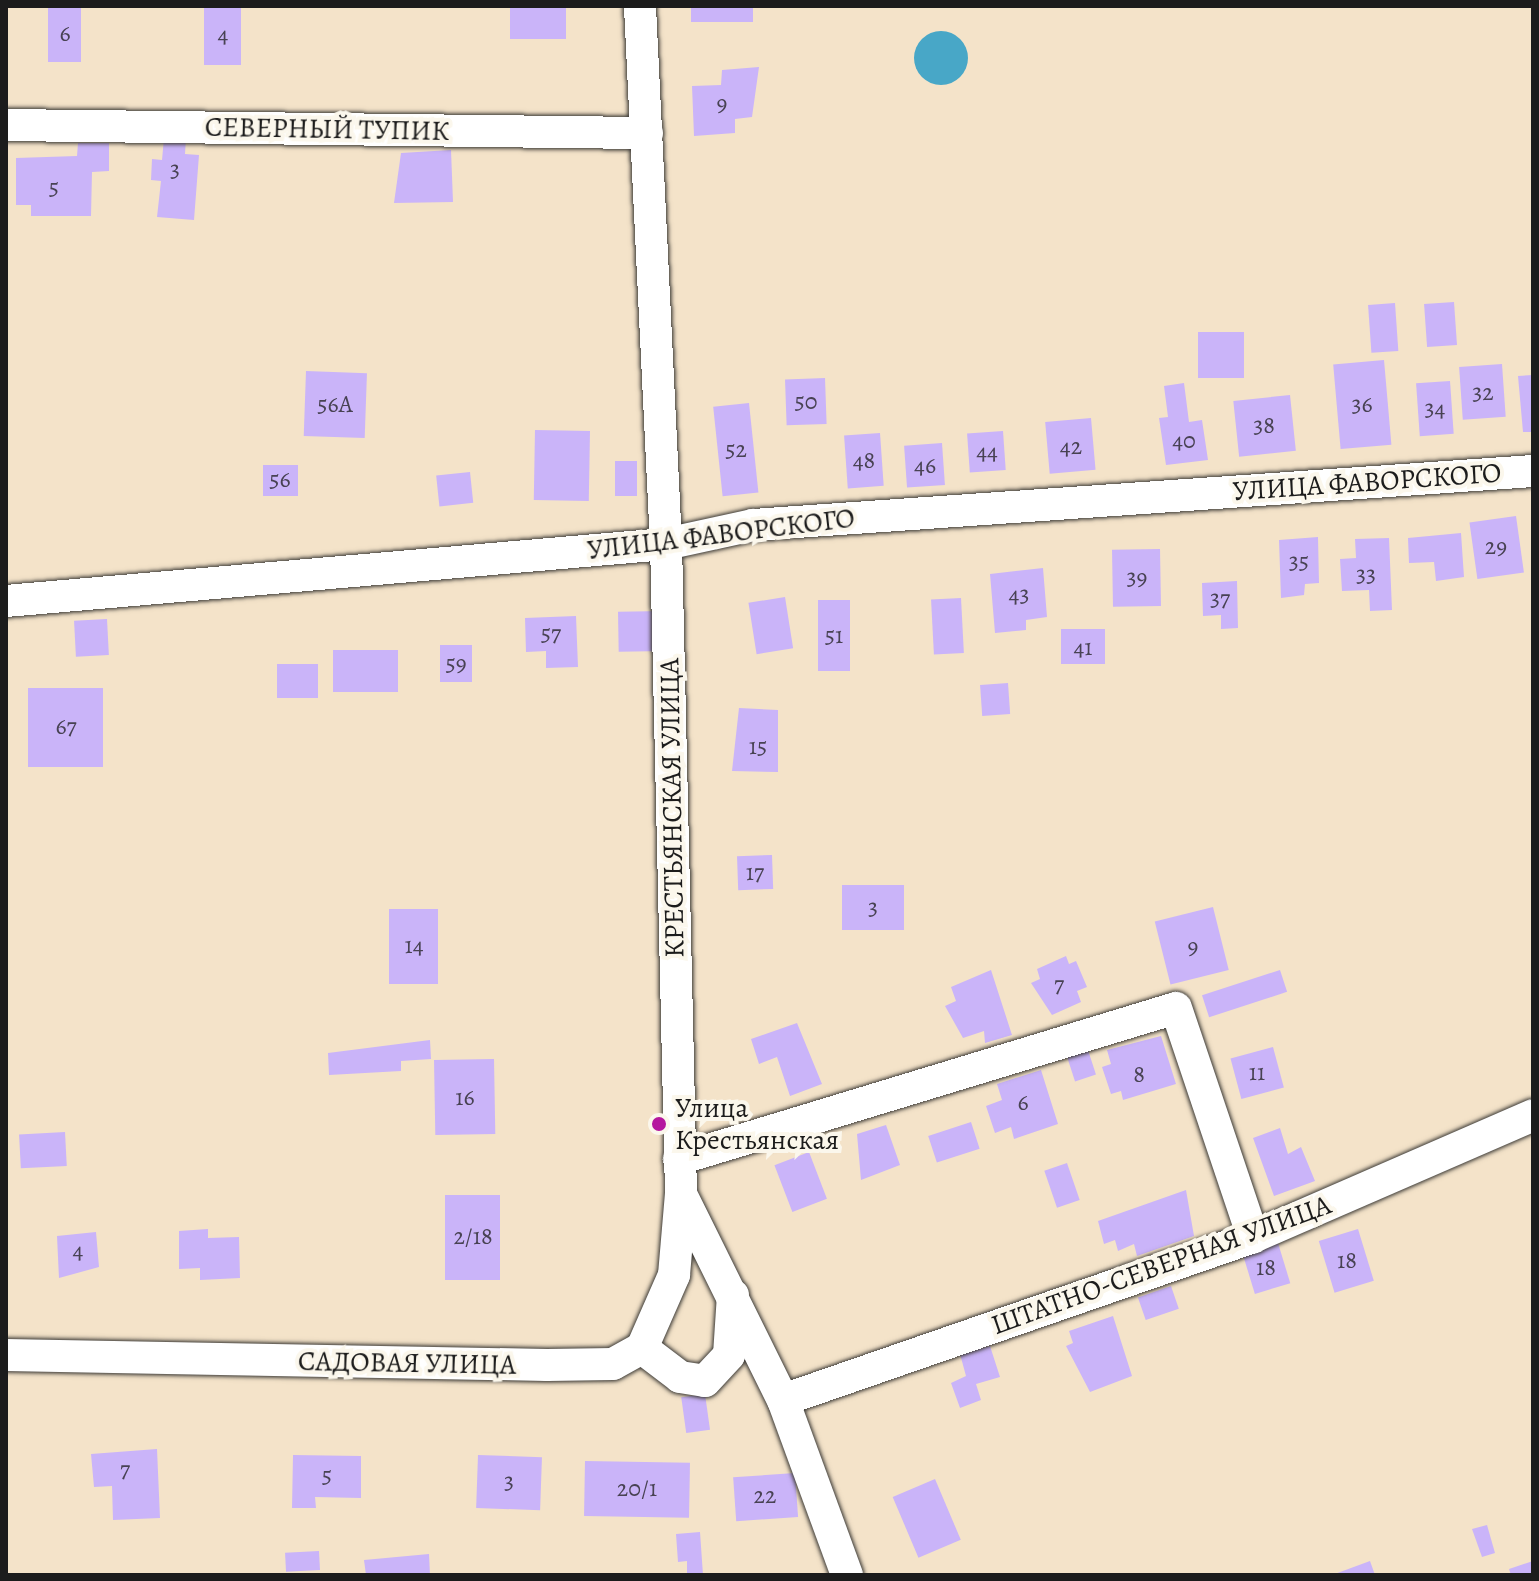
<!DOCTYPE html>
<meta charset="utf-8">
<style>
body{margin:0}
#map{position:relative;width:1539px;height:1581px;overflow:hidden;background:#f4e3c9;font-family:Alegreya,serif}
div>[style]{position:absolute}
.water>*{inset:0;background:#48a7c7}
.round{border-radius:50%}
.building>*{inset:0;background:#cab4f9;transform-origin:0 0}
.roads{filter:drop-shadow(0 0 2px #3c3a36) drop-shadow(0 0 2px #3c3a36)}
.minor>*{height:32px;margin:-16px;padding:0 16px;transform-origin:16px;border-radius:16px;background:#fff}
.dots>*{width:22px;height:22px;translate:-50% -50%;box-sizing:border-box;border:4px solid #fbf7ec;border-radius:50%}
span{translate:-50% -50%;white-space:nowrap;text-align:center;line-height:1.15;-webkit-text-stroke:8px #fbf7ec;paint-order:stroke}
.number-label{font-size:24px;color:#484253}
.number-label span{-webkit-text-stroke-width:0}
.street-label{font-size:28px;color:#1c1c1c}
.poi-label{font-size:28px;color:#1c1c1c}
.left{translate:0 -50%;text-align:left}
.frame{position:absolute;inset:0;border:8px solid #1c1c1c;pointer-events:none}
</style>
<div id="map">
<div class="water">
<i class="round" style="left:914px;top:31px;width:54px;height:54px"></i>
</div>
<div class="building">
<i style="left:48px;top:6px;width:33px;height:56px"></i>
<i style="left:204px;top:6px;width:37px;height:59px"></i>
<i style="left:510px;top:6px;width:56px;height:33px"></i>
<i style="left:691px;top:6px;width:62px;height:16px"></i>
<i style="clip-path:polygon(759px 67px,752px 117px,735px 119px,735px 133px,694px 136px,692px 86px,721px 85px,722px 70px)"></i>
<i style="clip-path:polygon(164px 138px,186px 138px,185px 154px,199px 155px,194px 220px,157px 217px,161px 181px,151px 180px,152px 159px,162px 160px)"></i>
<i style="clip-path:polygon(78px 143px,109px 143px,109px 171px,92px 172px,91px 216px,31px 216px,31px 205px,16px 205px,16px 158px,77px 156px)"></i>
<i style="clip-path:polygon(451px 150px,453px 202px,394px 203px,401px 153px)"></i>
<i style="left:1454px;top:302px;width:43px;height:30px;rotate:86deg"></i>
<i style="left:1395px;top:303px;width:48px;height:27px;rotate:86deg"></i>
<i style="left:1198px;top:332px;width:46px;height:46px"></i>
<i style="left:1384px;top:360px;width:85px;height:51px;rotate:85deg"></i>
<i style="left:1502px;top:364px;width:53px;height:43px;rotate:86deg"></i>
<i style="left:306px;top:371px;width:61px;height:65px;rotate:2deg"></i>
<i style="clip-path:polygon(1533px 375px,1533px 432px,1523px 432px,1518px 376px)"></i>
<i style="left:825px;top:378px;width:46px;height:40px;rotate:88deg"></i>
<i style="left:1450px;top:381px;width:53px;height:34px;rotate:86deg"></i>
<i style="clip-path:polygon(1184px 383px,1189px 422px,1202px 420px,1208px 460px,1166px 465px,1159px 418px,1168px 417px,1164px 386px)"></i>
<i style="left:1290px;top:395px;width:56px;height:57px;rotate:84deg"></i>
<i style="left:749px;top:403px;width:90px;height:36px;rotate:84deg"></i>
<i style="left:1091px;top:418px;width:52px;height:46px;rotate:85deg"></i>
<i style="left:535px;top:430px;width:55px;height:70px;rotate:1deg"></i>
<i style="left:1003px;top:431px;width:39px;height:36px;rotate:86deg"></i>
<i style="left:880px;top:433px;width:53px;height:36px;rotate:86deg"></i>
<i style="left:942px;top:443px;width:42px;height:38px;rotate:86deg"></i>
<i style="left:615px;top:461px;width:22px;height:35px"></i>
<i style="left:263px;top:465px;width:35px;height:31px"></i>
<i style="left:470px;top:472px;width:31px;height:34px;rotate:84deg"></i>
<i style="left:1516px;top:516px;width:57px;height:47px;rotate:82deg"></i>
<i style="clip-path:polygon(1461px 533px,1464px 577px,1436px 581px,1434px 562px,1409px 563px,1408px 538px)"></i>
<i style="clip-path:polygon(1318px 537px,1319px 583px,1305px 584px,1304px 595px,1281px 598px,1279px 540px)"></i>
<i style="clip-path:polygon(1389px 538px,1392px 610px,1370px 611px,1369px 590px,1342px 591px,1340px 559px,1356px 558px,1355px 539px)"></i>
<i style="left:1160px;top:549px;width:57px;height:48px;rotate:89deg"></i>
<i style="clip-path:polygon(1043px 568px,1047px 617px,1026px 620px,1026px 630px,995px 633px,990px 574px)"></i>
<i style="clip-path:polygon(1237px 581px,1238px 628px,1221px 629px,1221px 615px,1203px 616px,1202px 583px)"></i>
<i style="left:785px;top:597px;width:52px;height:37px;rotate:81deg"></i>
<i style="left:961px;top:598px;width:55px;height:30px;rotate:87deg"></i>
<i style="left:818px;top:600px;width:32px;height:71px"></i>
<i style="left:665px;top:611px;width:40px;height:47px;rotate:89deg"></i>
<i style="clip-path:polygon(576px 616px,578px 667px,546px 668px,546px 651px,526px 652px,525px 618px)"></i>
<i style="left:107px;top:619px;width:36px;height:33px;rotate:87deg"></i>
<i style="left:1105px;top:629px;width:35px;height:44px;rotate:90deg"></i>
<i style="left:440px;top:645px;width:32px;height:37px"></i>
<i style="left:333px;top:650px;width:65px;height:42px"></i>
<i style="left:277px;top:664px;width:41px;height:34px"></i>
<i style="left:1008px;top:683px;width:31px;height:28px;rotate:86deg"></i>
<i style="left:28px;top:688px;width:75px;height:79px"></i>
<i style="clip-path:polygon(739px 708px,778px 710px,778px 772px,732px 771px)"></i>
<i style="left:772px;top:855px;width:34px;height:35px;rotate:88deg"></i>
<i style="left:904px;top:885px;width:45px;height:62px;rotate:90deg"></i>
<i style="left:1213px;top:907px;width:65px;height:60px;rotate:76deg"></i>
<i style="left:389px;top:909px;width:49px;height:75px"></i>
<i style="clip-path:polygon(1066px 956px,1069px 964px,1076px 961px,1087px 987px,1077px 991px,1081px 1002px,1052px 1015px,1031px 983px,1040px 979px,1037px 969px)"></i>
<i style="clip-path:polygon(991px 970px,1012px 1035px,985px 1043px,984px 1031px,963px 1038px,945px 1006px,956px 1001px,951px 987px)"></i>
<i style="left:1280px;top:970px;width:23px;height:82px;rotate:72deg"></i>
<i style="clip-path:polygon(797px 1023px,822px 1084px,790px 1096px,777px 1057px,759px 1064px,751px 1039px)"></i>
<i style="clip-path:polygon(1161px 1036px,1176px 1084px,1123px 1100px,1121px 1091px,1111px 1094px,1102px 1067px,1111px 1064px,1107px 1050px)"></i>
<i style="clip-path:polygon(430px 1040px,431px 1059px,401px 1061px,401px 1071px,329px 1075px,328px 1053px)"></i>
<i style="left:1087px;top:1047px;width:29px;height:22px;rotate:72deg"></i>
<i style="left:1273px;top:1047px;width:42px;height:44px;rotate:75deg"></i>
<i style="left:494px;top:1059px;width:75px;height:60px;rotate:89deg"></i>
<i style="clip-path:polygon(1041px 1070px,1058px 1124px,1014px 1139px,1011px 1127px,995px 1133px,986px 1106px,1002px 1100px,997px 1084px)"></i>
<i style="left:971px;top:1122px;width:28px;height:45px;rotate:72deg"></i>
<i style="clip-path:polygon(886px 1125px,900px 1165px,861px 1180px,857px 1134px)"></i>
<i style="clip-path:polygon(1280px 1128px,1288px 1154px,1301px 1147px,1315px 1181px,1274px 1196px,1253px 1138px)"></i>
<i style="left:65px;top:1132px;width:34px;height:46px;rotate:87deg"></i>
<i style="left:809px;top:1152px;width:50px;height:37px;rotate:69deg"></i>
<i style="left:1067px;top:1163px;width:39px;height:24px;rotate:71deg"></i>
<i style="clip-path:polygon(1186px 1190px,1194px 1236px,1137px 1256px,1134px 1244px,1118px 1251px,1115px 1240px,1104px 1244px,1098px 1221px)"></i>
<i style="left:445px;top:1195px;width:55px;height:85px"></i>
<i style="clip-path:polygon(208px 1229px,208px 1238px,239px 1237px,240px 1278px,200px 1280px,200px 1268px,179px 1269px,179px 1231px)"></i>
<i style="left:1358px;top:1229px;width:54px;height:41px;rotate:73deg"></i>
<i style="clip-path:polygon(96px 1232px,99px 1267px,59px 1278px,57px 1236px)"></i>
<i style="left:1278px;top:1243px;width:42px;height:37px;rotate:73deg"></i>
<i style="left:1171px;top:1286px;width:24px;height:35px;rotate:71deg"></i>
<i style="clip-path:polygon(1113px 1316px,1132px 1376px,1090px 1392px,1066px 1346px,1073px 1343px,1069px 1331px)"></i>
<i style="clip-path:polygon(990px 1346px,1000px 1377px,976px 1384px,981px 1400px,960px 1408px,951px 1383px,966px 1376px,960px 1354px)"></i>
<i style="left:705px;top:1394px;width:36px;height:24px;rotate:82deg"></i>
<i style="clip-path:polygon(157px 1449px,160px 1518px,113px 1520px,112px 1486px,94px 1487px,91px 1454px)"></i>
<i style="clip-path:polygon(293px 1455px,361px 1456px,361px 1498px,315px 1497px,316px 1508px,292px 1508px)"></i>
<i style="left:478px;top:1455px;width:64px;height:53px;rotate:2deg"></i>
<i style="left:585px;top:1461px;width:105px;height:55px;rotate:1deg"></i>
<i style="left:795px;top:1473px;width:44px;height:62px;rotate:86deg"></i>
<i style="left:935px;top:1479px;width:66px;height:46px;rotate:67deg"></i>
<i style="clip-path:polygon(1487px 1525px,1495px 1553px,1482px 1557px,1472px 1529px)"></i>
<i style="clip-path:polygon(700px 1532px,703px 1575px,687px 1575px,687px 1561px,678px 1562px,676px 1534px)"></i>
<i style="left:319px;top:1551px;width:19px;height:34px;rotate:87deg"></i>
<i style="clip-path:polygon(429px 1554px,430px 1575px,366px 1575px,364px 1560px)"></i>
<i style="clip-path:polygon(1370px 1561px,1375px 1575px,1332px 1575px)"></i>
<i style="clip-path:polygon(1533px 1561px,1533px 1575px,1511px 1575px,1509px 1569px)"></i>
</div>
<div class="roads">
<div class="minor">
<i style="left:6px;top:125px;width:641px;rotate:0.72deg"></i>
<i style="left:6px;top:601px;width:662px;rotate:-4.94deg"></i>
<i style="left:666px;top:544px;width:89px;rotate:-12.3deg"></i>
<i style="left:753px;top:525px;width:782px;rotate:-3.96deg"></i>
<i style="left:679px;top:1159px;width:519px;rotate:-16.9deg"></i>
<i style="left:1176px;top:1008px;width:242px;rotate:71.4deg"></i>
<i style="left:681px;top:1194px;width:230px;rotate:63.7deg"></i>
<i style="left:783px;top:1400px;width:186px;rotate:69.9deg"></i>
<i style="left:642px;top:1348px;width:48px;rotate:37.3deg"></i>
<i style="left:680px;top:1377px;width:25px;rotate:9deg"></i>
<i style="left:705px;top:1381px;width:35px;rotate:-47deg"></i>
<i style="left:729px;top:1355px;width:60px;rotate:-86.2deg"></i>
<i style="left:6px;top:1355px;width:541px;rotate:1.06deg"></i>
<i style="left:547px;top:1365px;width:66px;rotate:-0.9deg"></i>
<i style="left:613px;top:1364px;width:33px;rotate:-29deg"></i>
<i style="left:642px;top:1348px;width:80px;rotate:-66.3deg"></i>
<i style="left:674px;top:1275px;width:81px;rotate:-85.1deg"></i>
<i style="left:681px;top:1194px;width:650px;rotate:-91.32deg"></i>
<i style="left:666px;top:544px;width:539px;rotate:-92.77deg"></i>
<i style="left:783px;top:1400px;width:497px;rotate:-19.1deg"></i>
<i style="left:1253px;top:1237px;width:305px;rotate:-23.5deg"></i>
</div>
</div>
<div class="dots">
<i style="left:659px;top:1124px;background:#b5179e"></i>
</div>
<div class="number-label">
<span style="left:65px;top:34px">6</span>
<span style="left:223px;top:35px">4</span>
<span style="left:722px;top:104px">9</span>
<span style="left:175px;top:170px">3</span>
<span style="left:54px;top:188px">5</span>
<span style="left:1483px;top:393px">32</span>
<span style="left:806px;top:402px">50</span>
<span style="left:335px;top:405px">56А</span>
<span style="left:1362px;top:405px">36</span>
<span style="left:1435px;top:409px">34</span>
<span style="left:1264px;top:426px">38</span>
<span style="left:1184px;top:441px">40</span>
<span style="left:1071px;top:447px">42</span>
<span style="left:736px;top:450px">52</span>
<span style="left:987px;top:452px">44</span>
<span style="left:864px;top:461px">48</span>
<span style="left:925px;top:466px">46</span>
<span style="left:280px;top:480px">56</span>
<span style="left:1496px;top:547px">29</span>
<span style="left:1299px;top:562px">35</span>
<span style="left:1366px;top:575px">33</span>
<span style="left:1137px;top:578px">39</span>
<span style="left:1019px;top:595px">43</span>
<span style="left:1220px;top:599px">37</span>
<span style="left:551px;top:634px">57</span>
<span style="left:834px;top:636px">51</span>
<span style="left:1083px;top:648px">41</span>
<span style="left:456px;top:664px">59</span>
<span style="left:66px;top:727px">67</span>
<span style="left:758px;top:747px">15</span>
<span style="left:755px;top:873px">17</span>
<span style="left:873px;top:908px">3</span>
<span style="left:414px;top:946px">14</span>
<span style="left:1193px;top:947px">9</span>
<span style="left:1059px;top:985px">7</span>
<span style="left:1257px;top:1073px">11</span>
<span style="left:1139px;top:1075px">8</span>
<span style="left:465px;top:1098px">16</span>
<span style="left:1023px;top:1103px">6</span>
<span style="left:473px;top:1237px">2/18</span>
<span style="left:78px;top:1251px">4</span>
<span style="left:1347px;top:1261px">18</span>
<span style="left:1266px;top:1268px">18</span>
<span style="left:125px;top:1470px">7</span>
<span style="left:327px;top:1476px">5</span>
<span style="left:509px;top:1482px">3</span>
<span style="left:637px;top:1489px">20/1</span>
<span style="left:765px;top:1496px">22</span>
</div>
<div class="street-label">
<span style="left:327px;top:129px;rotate:1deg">СЕВЕРНЫЙ ТУПИК</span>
<span style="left:1367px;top:482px;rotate:-4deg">УЛИЦА ФАВОРСКОГО</span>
<span style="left:721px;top:534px;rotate:-7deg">УЛИЦА ФАВОРСКОГО</span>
<span style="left:672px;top:808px;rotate:-91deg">КРЕСТЬЯНСКАЯ УЛИЦА</span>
<span style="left:1161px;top:1265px;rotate:-20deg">ШТАТНО-СЕВЕРНАЯ УЛИЦА</span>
<span style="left:407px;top:1363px;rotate:1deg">САДОВАЯ УЛИЦА</span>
</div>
<div class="poi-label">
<span class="left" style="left:675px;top:1124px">Улица<br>Крестьянская</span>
</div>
<div class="frame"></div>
</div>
